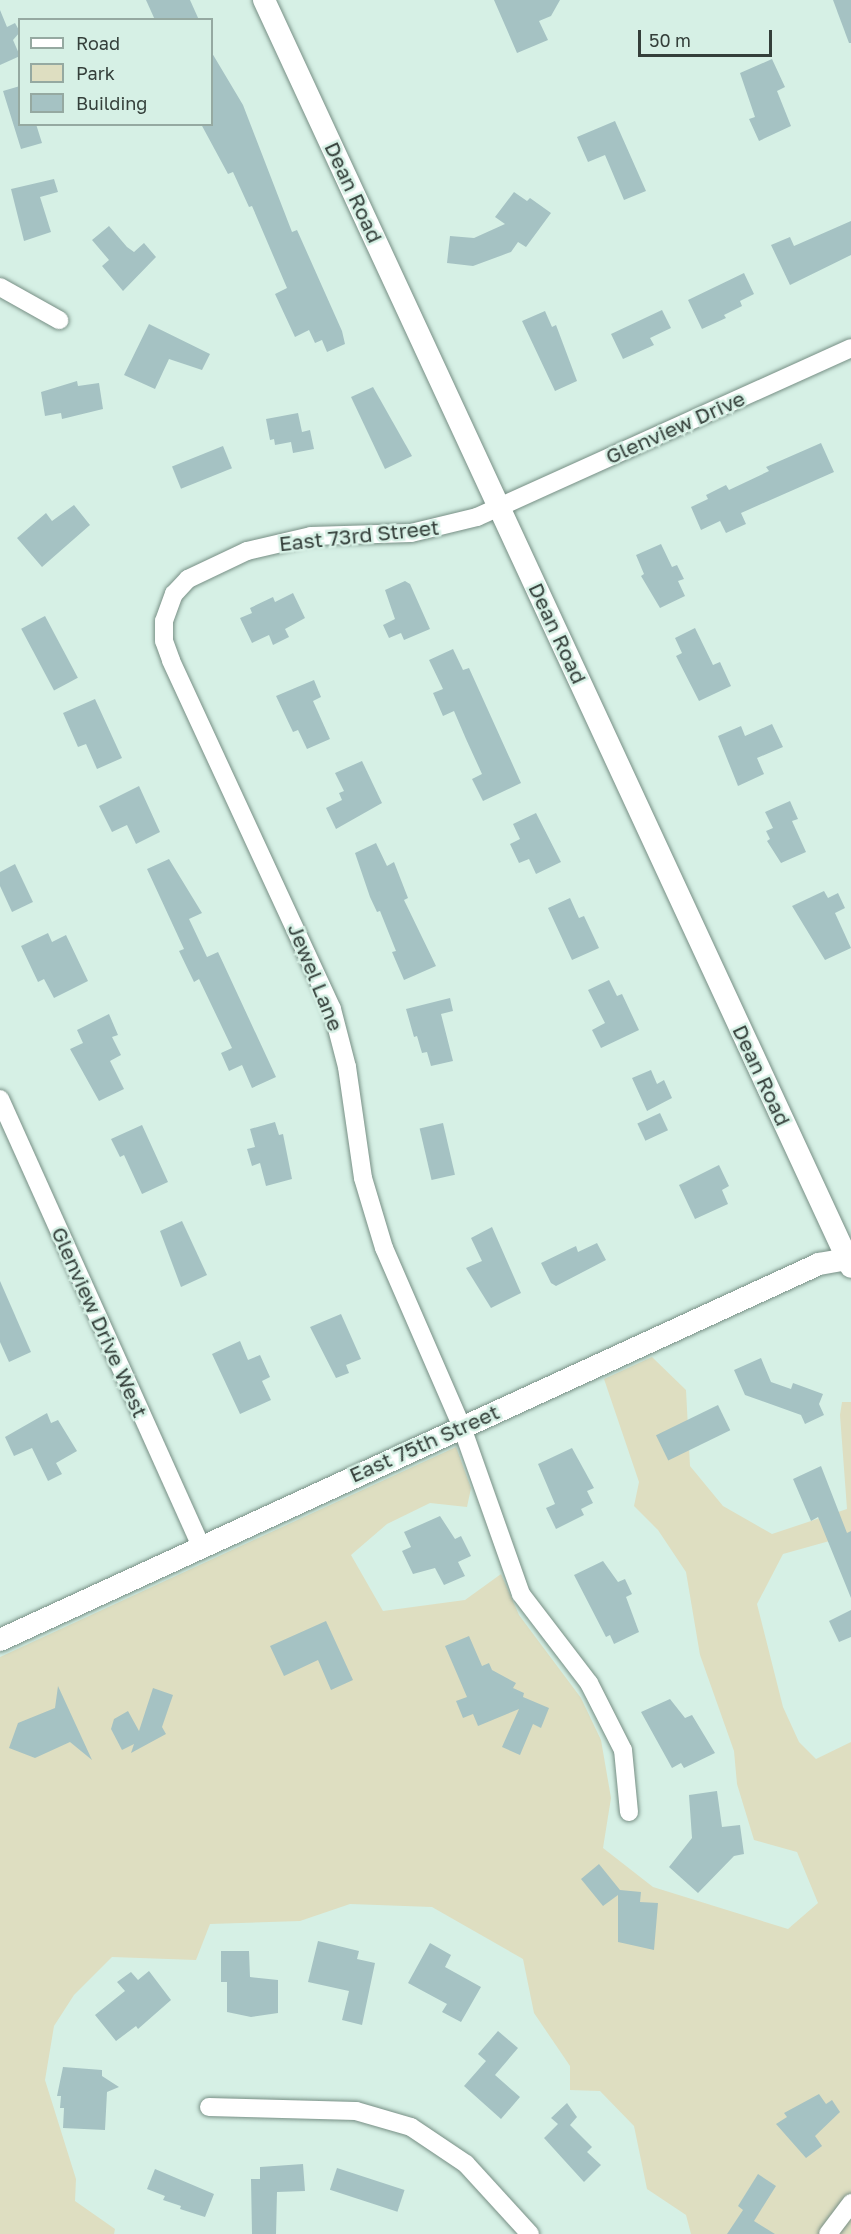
<!DOCTYPE html>
<style>
body{margin:0}
#map{position:relative;width:851px;height:2234px;overflow:hidden;background:#d6f0e5;font-family:"Golos Text",sans-serif}
div>[style]{position:absolute}
.green>*{inset:0;background:#dedec1}
.building>*{inset:0;background:#a5c2c3;transform-origin:0 0}
.roads{filter:drop-shadow(0 0 2px #778f85) drop-shadow(0 0 2px #778f85)}
.minor>*{height:18px;margin:-9px;padding:0 9px;transform-origin:9px;border-radius:9px;background:#fff}
.tertiary>*{height:22px;margin:-11px;padding:0 11px;transform-origin:11px;border-radius:11px;background:#fff}
span{translate:-50% -50%;white-space:nowrap;text-align:center;line-height:1.15;-webkit-text-stroke:5px #d6f0e5;paint-order:stroke}
.street-label{font-size:21px;color:#343f3a}
.legend{position:absolute;left:18px;top:18px;width:195px;height:108px;box-sizing:border-box;background:#d6f0e5;border:2px solid #95a9a1;margin:0;padding:8px 10px;list-style:none;font-size:18px;color:#343f3a}
.legend li{display:flex;align-items:center;gap:12px;height:30px}
.legend b{width:30px;border:2px solid #95a9a1}
.scale{position:absolute;left:638px;top:30px;width:134px;height:27px;box-sizing:border-box;border:3px solid #343f3a;border-top:0;padding-left:8px;font-size:18px;line-height:21px;white-space:nowrap;color:#343f3a;-webkit-text-stroke:4px #d6f0e5;paint-order:stroke}
</style>
<div id="map">
<div class="green">
<i style="clip-path:polygon(652px 1357px,686px 1390px,690px 1466px,723px 1506px,772px 1534px,847px 1509px,840px 1415px,842px 1402px,851px 1402px,851px 1535px,783px 1554px,757px 1604px,783px 1707px,799px 1742px,816px 1759px,851px 1742px,851px 2234px,691px 2234px,686px 2215px,647px 2189px,634px 2126px,600px 2091px,570px 2090px,570px 2066px,534px 2013px,523px 1959px,432px 1907px,350px 1904px,300px 1921px,210px 1924px,196px 1960px,112px 1957px,74px 1995px,54px 2026px,45px 2080px,76px 2179px,75px 2201px,115px 2229px,114px 2234px,0 2234px,0 1657px,456px 1447px,471px 1488px,467px 1507px,430px 1503px,387px 1524px,351px 1555px,383px 1611px,465px 1600px,501px 1574px,519px 1615px,581px 1698px,601px 1740px,611px 1798px,603px 1848px,653px 1887px,788px 1929px,818px 1903px,797px 1852px,754px 1840px,737px 1784px,734px 1751px,700px 1655px,686px 1572px,658px 1530px,634px 1506px,639px 1482px,604px 1379px)"></i>
</div>
<div class="building">
<i style="clip-path:polygon(146px 0,190px 0,199px 20px,155px 20px)"></i>
<i style="clip-path:polygon(494px 0,560px 0,551px 16px,539px 21px,548px 40px,517px 53px)"></i>
<i style="clip-path:polygon(833px 0,851px 0,851px 43px,849px 43px)"></i>
<i style="clip-path:polygon(0 10px,7px 27px,15px 23px,20px 32px,13px 40px,20px 56px,0 65px)"></i>
<i style="clip-path:polygon(212px 53px,243px 105px,292px 232px,297px 230px,342px 331px,345px 344px,327px 352px,322px 340px,315px 343px,309px 330px,295px 337px,275px 294px,287px 288px,252px 206px,249px 207px,233px 172px,228px 174px,201px 124px,212px 124px)"></i>
<i style="clip-path:polygon(772px 59px,785px 87px,777px 91px,791px 126px,759px 141px,749px 119px,755px 117px,740px 73px)"></i>
<i style="clip-path:polygon(20px 86px,20px 124px,36px 124px,42px 143px,21px 149px,3px 91px)"></i>
<i style="clip-path:polygon(615px 121px,646px 191px,624px 200px,605px 155px,588px 162px,577px 137px)"></i>
<i style="clip-path:polygon(54px 179px,58px 192px,40px 197px,51px 232px,24px 241px,11px 189px)"></i>
<i style="clip-path:polygon(514px 192px,527px 201px,530px 198px,551px 213px,526px 247px,518px 242px,511px 252px,473px 266px,447px 263px,450px 236px,474px 238px,505px 224px,495px 217px)"></i>
<i style="clip-path:polygon(851px 221px,851px 255px,790px 285px,771px 245px,790px 237px,794px 246px)"></i>
<i style="clip-path:polygon(109px 226px,127px 247px,134px 252px,144px 243px,156px 257px,123px 291px,102px 266px,109px 260px,92px 240px)"></i>
<i style="clip-path:polygon(744px 273px,754px 294px,740px 301px,742px 306px,724px 315px,726px 318px,702px 329px,688px 300px)"></i>
<i style="clip-path:polygon(662px 310px,671px 328px,650px 338px,654px 345px,623px 359px,611px 334px)"></i>
<i style="clip-path:polygon(545px 311px,552px 327px,556px 325px,577px 381px,555px 391px,522px 321px)"></i>
<i style="clip-path:polygon(149px 324px,210px 354px,202px 370px,169px 359px,155px 389px,124px 375px)"></i>
<i style="clip-path:polygon(77px 381px,78px 386px,99px 383px,103px 409px,62px 419px,61px 413px,45px 416px,41px 392px)"></i>
<i style="clip-path:polygon(373px 387px,412px 456px,385px 469px,351px 397px)"></i>
<i style="clip-path:polygon(298px 413px,302px 432px,310px 430px,314px 449px,293px 453px,291px 442px,275px 445px,274px 439px,270px 440px,266px 419px)"></i>
<i style="clip-path:polygon(821px 443px,834px 472px,741px 513px,746px 524px,726px 533px,720px 521px,701px 530px,691px 507px,708px 499px,706px 495px,726px 485px,729px 490px,769px 471px,766px 467px)"></i>
<i style="left:223px;top:446px;width:24px;height:55px;rotate:68deg"></i>
<i style="clip-path:polygon(74px 505px,90px 525px,42px 567px,17px 538px,46px 513px,52px 521px)"></i>
<i style="clip-path:polygon(661px 544px,672px 567px,677px 565px,684px 579px,678px 581px,685px 596px,660px 608px,641px 576px,644px 574px,636px 555px)"></i>
<i style="clip-path:polygon(405px 581px,410px 584px,430px 629px,404px 640px,401px 633px,389px 638px,383px 625px,395px 619px,385px 590px)"></i>
<i style="clip-path:polygon(293px 593px,305px 618px,285px 629px,289px 637px,273px 645px,269px 635px,252px 643px,240px 618px,252px 613px,250px 608px,273px 597px,275px 602px)"></i>
<i style="left:45px;top:616px;width:70px;height:27px;rotate:62deg"></i>
<i style="clip-path:polygon(695px 628px,713px 665px,720px 662px,731px 686px,699px 701px,676px 656px,682px 653px,675px 638px)"></i>
<i style="clip-path:polygon(453px 649px,463px 670px,469px 668px,521px 783px,483px 801px,472px 779px,482px 774px,466px 739px,454px 711px,443px 716px,433px 693px,443px 689px,429px 660px)"></i>
<i style="clip-path:polygon(314px 680px,321px 697px,313px 701px,330px 739px,307px 749px,298px 730px,293px 732px,276px 696px)"></i>
<i style="clip-path:polygon(95px 699px,122px 758px,97px 769px,86px 744px,78px 747px,63px 713px)"></i>
<i style="clip-path:polygon(772px 724px,783px 747px,757px 758px,764px 774px,738px 786px,718px 736px,741px 726px,745px 736px)"></i>
<i style="clip-path:polygon(362px 761px,382px 803px,336px 829px,326px 808px,342px 800px,339px 793px,344px 791px,335px 773px)"></i>
<i style="clip-path:polygon(139px 786px,160px 832px,136px 844px,127px 825px,112px 832px,99px 806px)"></i>
<i style="clip-path:polygon(790px 801px,798px 819px,792px 821px,806px 852px,781px 863px,767px 841px,770px 839px,766px 831px,773px 828px,765px 812px)"></i>
<i style="clip-path:polygon(536px 813px,561px 862px,536px 874px,529px 859px,519px 863px,510px 844px,520px 839px,513px 824px)"></i>
<i style="clip-path:polygon(376px 843px,387px 866px,394px 862px,408px 898px,404px 900px,436px 966px,404px 980px,392px 952px,396px 951px,380px 911px,377px 912px,370px 897px,355px 853px)"></i>
<i style="clip-path:polygon(169px 859px,202px 913px,189px 919px,207px 957px,218px 952px,276px 1077px,252px 1088px,242px 1065px,229px 1071px,221px 1053px,232px 1048px,199px 979px,194px 982px,179px 951px,184px 949px,147px 869px)"></i>
<i style="clip-path:polygon(15px 864px,33px 902px,12px 912px,0 886px,0 872px)"></i>
<i style="clip-path:polygon(824px 891px,828px 898px,838px 893px,845px 908px,835px 913px,851px 948px,825px 960px,792px 906px)"></i>
<i style="clip-path:polygon(570px 898px,579px 918px,584px 916px,599px 948px,572px 960px,548px 908px)"></i>
<i style="clip-path:polygon(48px 933px,52px 942px,66px 935px,88px 981px,54px 998px,44px 979px,38px 982px,21px 946px)"></i>
<i style="clip-path:polygon(609px 980px,617px 996px,622px 994px,639px 1030px,601px 1048px,592px 1030px,605px 1023px,588px 990px)"></i>
<i style="clip-path:polygon(450px 998px,453px 1011px,441px 1014px,453px 1061px,431px 1066px,427px 1052px,422px 1053px,417px 1036px,414px 1037px,406px 1009px)"></i>
<i style="clip-path:polygon(109px 1014px,118px 1035px,112px 1037px,121px 1055px,110px 1061px,124px 1089px,99px 1101px,70px 1049px,83px 1043px,77px 1030px)"></i>
<i style="clip-path:polygon(651px 1070px,657px 1084px,664px 1080px,672px 1098px,647px 1111px,632px 1078px)"></i>
<i style="left:660px;top:1113px;width:19px;height:25px;rotate:65deg"></i>
<i style="clip-path:polygon(275px 1122px,279px 1135px,283px 1134px,292px 1179px,266px 1186px,260px 1163px,252px 1166px,247px 1149px,255px 1147px,250px 1129px)"></i>
<i style="left:443px;top:1123px;width:53px;height:24px;rotate:77deg"></i>
<i style="clip-path:polygon(142px 1125px,168px 1182px,142px 1194px,124px 1155px,120px 1157px,111px 1139px)"></i>
<i style="clip-path:polygon(719px 1165px,729px 1186px,722px 1190px,728px 1204px,695px 1219px,679px 1185px)"></i>
<i style="clip-path:polygon(182px 1221px,207px 1275px,181px 1287px,160px 1231px)"></i>
<i style="clip-path:polygon(492px 1227px,521px 1293px,491px 1308px,466px 1268px,482px 1261px,471px 1238px)"></i>
<i style="clip-path:polygon(597px 1243px,606px 1260px,556px 1286px,551px 1283px,541px 1263px,576px 1246px,578px 1252px)"></i>
<i style="clip-path:polygon(0 1281px,31px 1352px,9px 1362px,0 1342px)"></i>
<i style="clip-path:polygon(341px 1314px,361px 1359px,346px 1365px,349px 1373px,336px 1378px,310px 1327px)"></i>
<i style="clip-path:polygon(240px 1341px,248px 1360px,260px 1355px,270px 1377px,262px 1381px,271px 1400px,240px 1414px,212px 1354px)"></i>
<i style="clip-path:polygon(761px 1358px,771px 1382px,791px 1389px,793px 1383px,823px 1394px,819px 1404px,824px 1415px,805px 1424px,801px 1415px,745px 1395px,734px 1370px)"></i>
<i style="left:718px;top:1405px;width:28px;height:69px;rotate:64deg"></i>
<i style="clip-path:polygon(47px 1413px,51px 1423px,58px 1420px,77px 1451px,56px 1463px,62px 1474px,48px 1481px,32px 1448px,14px 1456px,5px 1437px)"></i>
<i style="clip-path:polygon(572px 1448px,594px 1488px,587px 1491px,593px 1503px,581px 1509px,584px 1515px,556px 1529px,546px 1508px,555px 1504px,538px 1464px)"></i>
<i style="clip-path:polygon(821px 1466px,847px 1533px,851px 1531px,851px 1598px,818px 1517px,811px 1521px,793px 1479px)"></i>
<i style="clip-path:polygon(440px 1516px,455px 1539px,461px 1536px,471px 1556px,458px 1562px,465px 1576px,444px 1585px,435px 1568px,413px 1574px,402px 1551px,411px 1547px,404px 1532px)"></i>
<i style="clip-path:polygon(603px 1561px,618px 1582px,625px 1579px,632px 1594px,626px 1597px,639px 1632px,614px 1644px,610px 1635px,606px 1637px,574px 1575px)"></i>
<i style="clip-path:polygon(851px 1610px,851px 1637px,839px 1642px,829px 1621px)"></i>
<i style="clip-path:polygon(326px 1621px,353px 1680px,331px 1690px,318px 1660px,284px 1676px,270px 1646px)"></i>
<i style="clip-path:polygon(469px 1636px,482px 1666px,489px 1663px,492px 1670px,516px 1683px,513px 1688px,524px 1693px,523px 1697px,549px 1708px,541px 1728px,533px 1724px,520px 1755px,502px 1747px,519px 1709px,478px 1726px,473px 1714px,463px 1718px,456px 1701px,467px 1697px,445px 1646px)"></i>
<i style="clip-path:polygon(58px 1686px,92px 1760px,70px 1742px,35px 1758px,9px 1748px,18px 1723px,55px 1708px)"></i>
<i style="clip-path:polygon(153px 1688px,173px 1695px,162px 1727px,166px 1734px,131px 1753px,134px 1744px,122px 1750px,111px 1729px,114px 1719px,128px 1711px,139px 1731px)"></i>
<i style="clip-path:polygon(670px 1699px,685px 1718px,692px 1715px,715px 1753px,684px 1768px,681px 1763px,672px 1768px,641px 1712px)"></i>
<i style="clip-path:polygon(717px 1791px,722px 1827px,740px 1825px,744px 1854px,734px 1856px,698px 1893px,669px 1867px,692px 1838px,689px 1795px)"></i>
<i style="clip-path:polygon(599px 1864px,620px 1890px,641px 1892px,640px 1902px,658px 1903px,654px 1950px,618px 1942px,618px 1895px,603px 1906px,581px 1879px)"></i>
<i style="clip-path:polygon(318px 1941px,359px 1951px,357px 1959px,375px 1963px,362px 2025px,342px 2020px,349px 1991px,308px 1982px)"></i>
<i style="clip-path:polygon(430px 1943px,451px 1955px,445px 1967px,481px 1987px,461px 2022px,442px 2012px,447px 2004px,408px 1983px)"></i>
<i style="clip-path:polygon(221px 1951px,249px 1951px,250px 1977px,278px 1980px,278px 2013px,251px 2017px,227px 2012px,227px 1982px,221px 1982px)"></i>
<i style="clip-path:polygon(149px 1971px,171px 2000px,138px 2029px,136px 2026px,116px 2041px,95px 2015px,125px 1991px,117px 1982px,131px 1972px,138px 1980px)"></i>
<i style="clip-path:polygon(498px 2031px,518px 2048px,495px 2075px,520px 2097px,501px 2119px,464px 2086px,486px 2061px,478px 2054px)"></i>
<i style="clip-path:polygon(63px 2067px,102px 2070px,102px 2076px,119px 2087px,107px 2092px,105px 2130px,63px 2128px,64px 2108px,60px 2108px,61px 2096px,57px 2096px)"></i>
<i style="clip-path:polygon(819px 2094px,826px 2104px,832px 2100px,840px 2112px,815px 2136px,822px 2146px,806px 2158px,776px 2124px,787px 2117px,784px 2113px)"></i>
<i style="clip-path:polygon(567px 2103px,577px 2117px,570px 2125px,592px 2147px,587px 2152px,601px 2165px,584px 2182px,544px 2138px,558px 2124px,551px 2118px)"></i>
<i style="clip-path:polygon(303px 2164px,305px 2191px,277px 2192px,276px 2234px,252px 2234px,251px 2179px,260px 2179px,260px 2167px)"></i>
<i style="left:337px;top:2168px;width:71px;height:23px;rotate:18deg"></i>
<i style="clip-path:polygon(155px 2169px,214px 2194px,205px 2217px,180px 2209px,181px 2206px,163px 2200px,165px 2196px,147px 2189px)"></i>
<i style="clip-path:polygon(758px 2174px,776px 2186px,754px 2221px,775px 2234px,727px 2234px,743px 2210px,738px 2206px)"></i>
</div>
<div class="roads">
<div class="minor">
<i style="left:0;top:287px;width:68px;rotate:29.2deg"></i>
<i style="left:0;top:1099px;width:489px;rotate:65.8deg"></i>
<i style="left:629px;top:1812px;width:62px;rotate:-95.5deg"></i>
<i style="left:623px;top:1750px;width:75px;rotate:-116.9deg"></i>
<i style="left:589px;top:1683px;width:112px;rotate:-127.4deg"></i>
<i style="left:521px;top:1594px;width:179px;rotate:-109.5deg"></i>
<i style="left:461px;top:1425px;width:193px;rotate:-113.5deg"></i>
<i style="left:384px;top:1248px;width:73px;rotate:-106.7deg"></i>
<i style="left:363px;top:1178px;width:112px;rotate:-98.2deg"></i>
<i style="left:347px;top:1067px;width:60px;rotate:-104.5deg"></i>
<i style="left:332px;top:1009px;width:384px;rotate:-114.8deg"></i>
<i style="left:171px;top:660px;width:20px;rotate:-110deg"></i>
<i style="left:164px;top:641px;width:20px;rotate:-90deg"></i>
<i style="left:164px;top:621px;width:29px;rotate:-70deg"></i>
<i style="left:174px;top:594px;width:21px;rotate:-47deg"></i>
<i style="left:188px;top:579px;width:65px;rotate:-25.4deg"></i>
<i style="left:247px;top:551px;width:66px;rotate:-13.2deg"></i>
<i style="left:311px;top:536px;width:100px;rotate:-1.7deg"></i>
<i style="left:411px;top:533px;width:68px;rotate:-13.6deg"></i>
<i style="left:477px;top:517px;width:410px;rotate:-24.3deg"></i>
<i style="left:209px;top:2107px;width:147px;rotate:1.6deg"></i>
<i style="left:356px;top:2111px;width:57px;rotate:16.2deg"></i>
<i style="left:411px;top:2127px;width:66px;rotate:33.9deg"></i>
<i style="left:466px;top:2164px;width:95px;rotate:47.6deg"></i>
<i style="left:828px;top:2234px;width:39px;rotate:-53deg"></i>
</div>
<div class="tertiary">
<i style="left:264px;top:0;width:1396px;rotate:65.14deg"></i>
<i style="left:0;top:1640px;width:901px;rotate:-24.66deg"></i>
<i style="left:819px;top:1264px;width:28px;rotate:-10deg"></i>
</div>
</div>
<div class="street-label">
<span style="left:354px;top:192px;rotate:65deg">Dean Road</span>
<span style="left:675px;top:427px;rotate:-24deg">Glenview Drive</span>
<span style="left:359px;top:535px;rotate:-6deg">East 73rd Street</span>
<span style="left:558px;top:633px;rotate:65deg">Dean Road</span>
<span style="left:316px;top:977px;rotate:68deg">Jewel Lane</span>
<span style="left:762px;top:1075px;rotate:65deg">Dean Road</span>
<span style="left:100px;top:1322px;rotate:66deg">Glenview Drive West</span>
<span style="left:424px;top:1443px;rotate:-24deg">East 75th Street</span>
</div>
<ul class="legend">
<li><b style="height:8px;background:#fff"></b>Road</li>
<li><b style="height:16px;background:#dedec1"></b>Park</li>
<li><b style="height:16px;background:#a5c2c3"></b>Building</li>
</ul>
<div class="scale">50 m</div>
</div>
